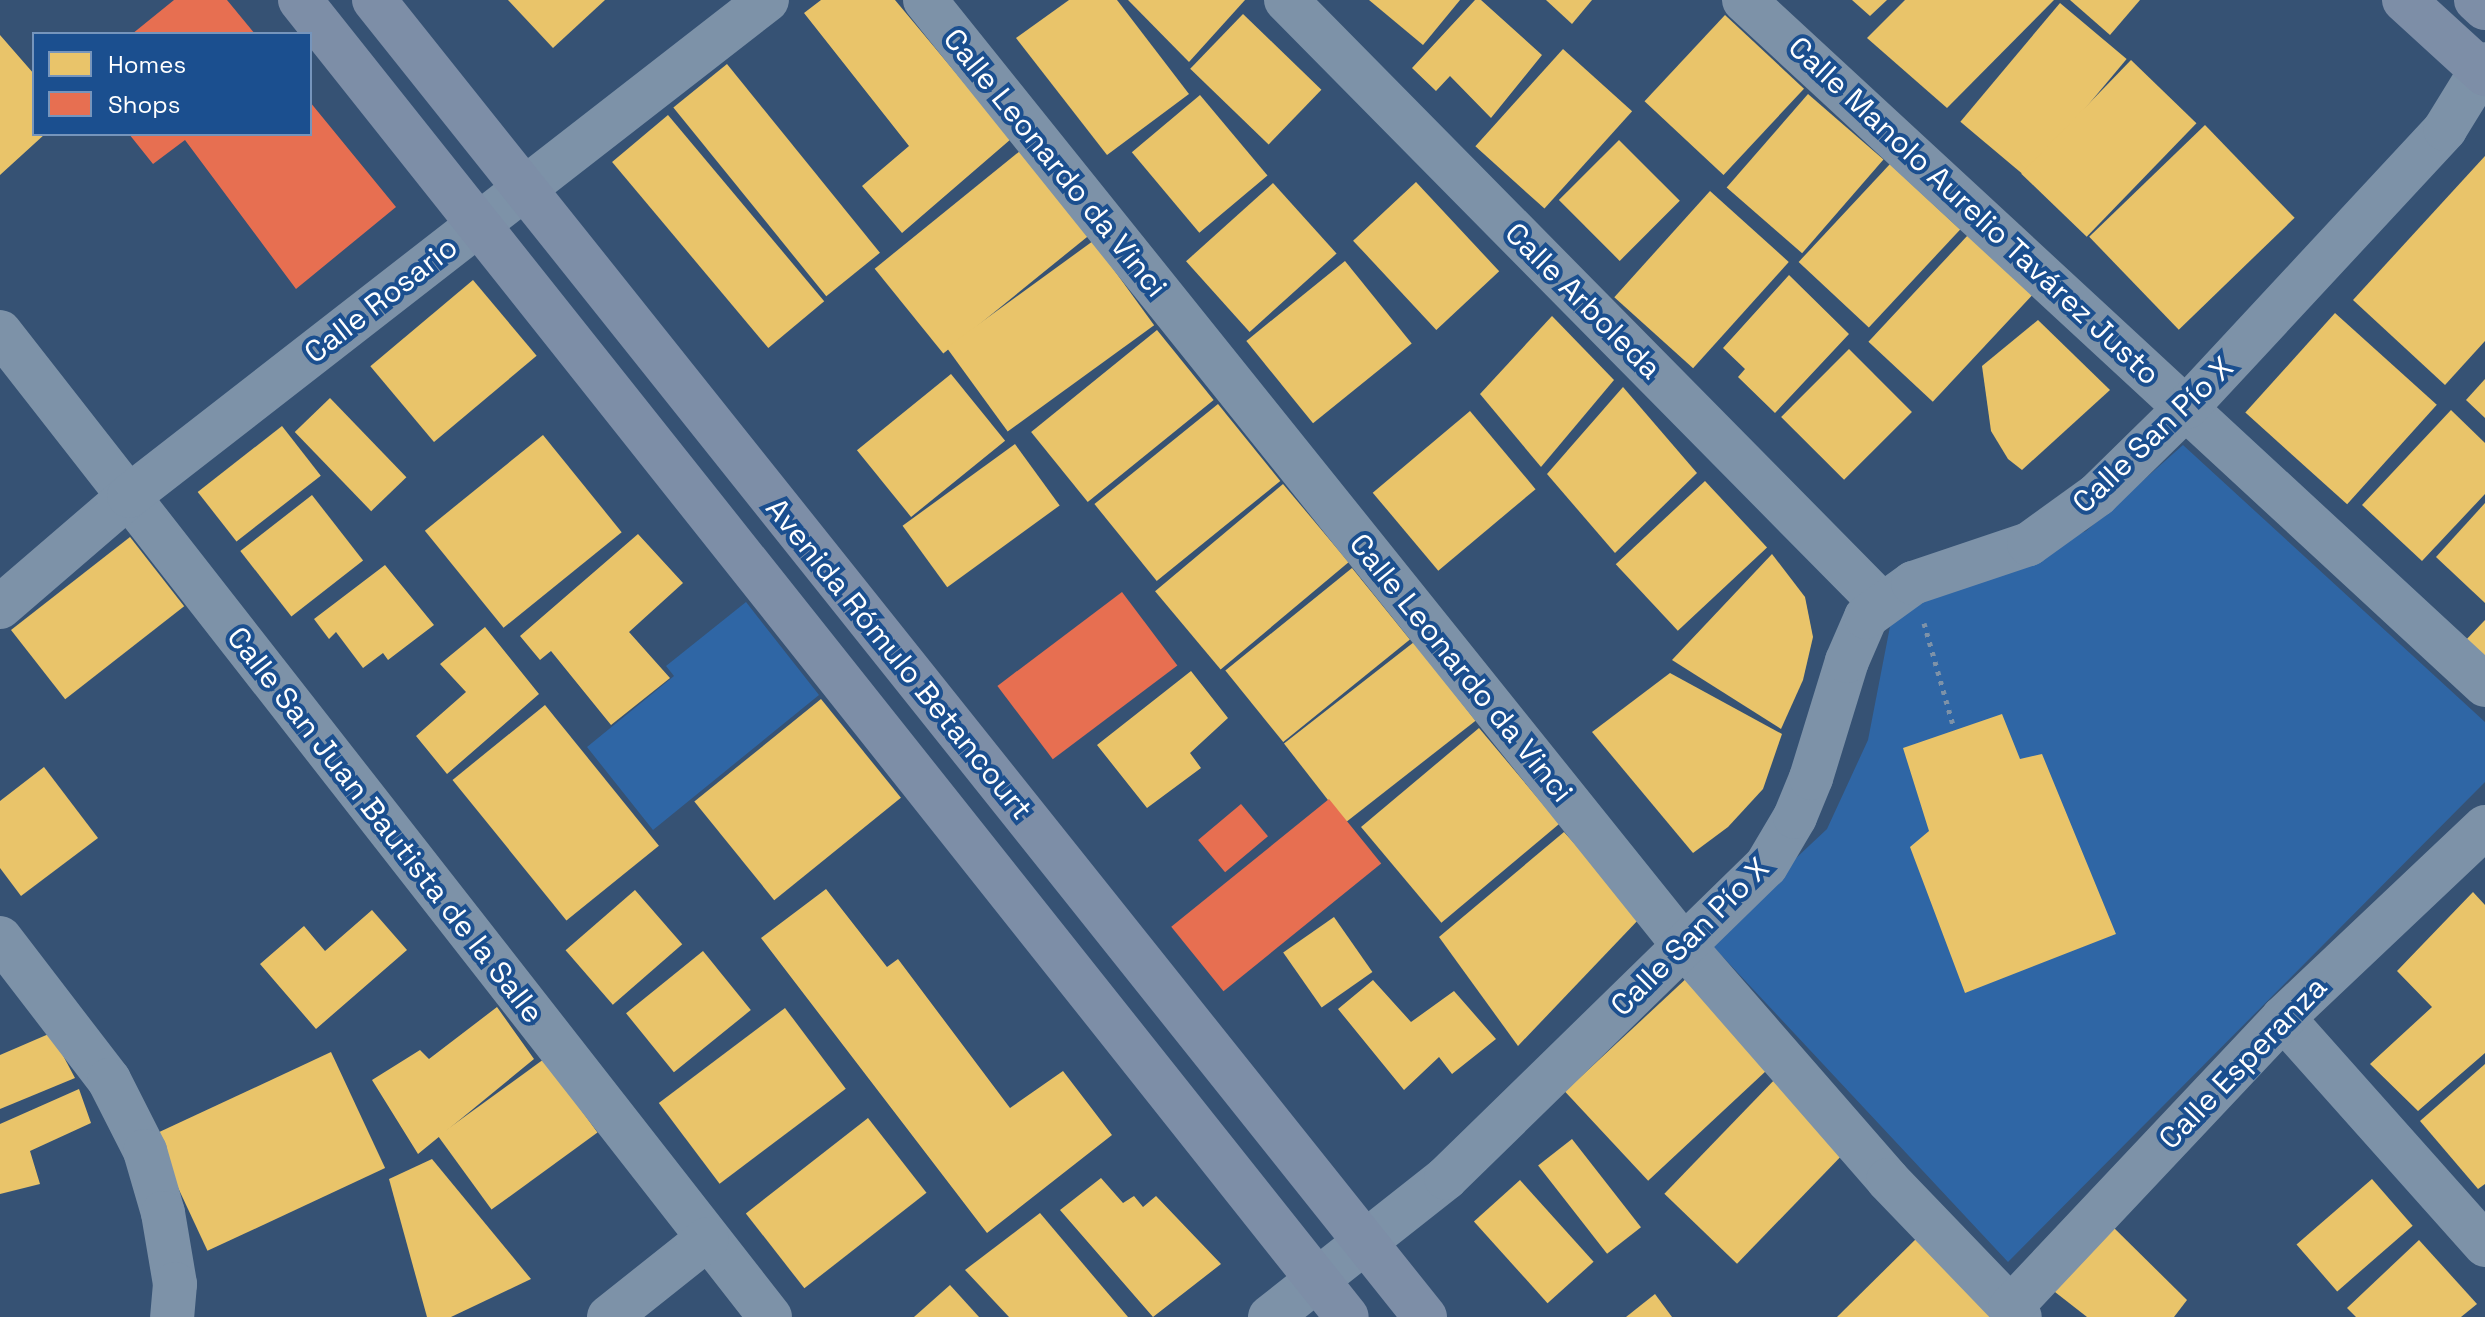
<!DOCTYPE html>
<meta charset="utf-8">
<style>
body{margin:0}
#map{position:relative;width:2485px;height:1317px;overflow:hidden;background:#365274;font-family:"Space Grotesk",sans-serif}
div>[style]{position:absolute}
.green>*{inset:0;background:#2f66a5}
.homes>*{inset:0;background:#e9c46a;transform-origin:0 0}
.shops>*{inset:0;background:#e76f51;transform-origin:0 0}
.path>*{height:5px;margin-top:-2.5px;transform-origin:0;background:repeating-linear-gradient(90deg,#7d92a8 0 4px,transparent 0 10px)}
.minor>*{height:44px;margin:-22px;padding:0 22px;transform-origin:22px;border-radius:22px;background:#7d92a8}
.major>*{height:44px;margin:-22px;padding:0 22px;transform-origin:22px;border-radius:22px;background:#7d8ea7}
span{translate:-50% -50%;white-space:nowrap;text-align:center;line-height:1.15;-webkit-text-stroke:8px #1b4f8f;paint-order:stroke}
.street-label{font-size:30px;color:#fff}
.legend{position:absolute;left:32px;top:32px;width:280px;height:104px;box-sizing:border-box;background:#1b4f8f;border:2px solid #7695bc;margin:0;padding:10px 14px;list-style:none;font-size:24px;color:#fff}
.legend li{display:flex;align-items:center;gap:16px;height:40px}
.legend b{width:40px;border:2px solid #7695bc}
</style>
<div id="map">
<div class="green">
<i style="clip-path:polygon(2183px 445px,2485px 722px,2485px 782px,2008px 1262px,1708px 941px,1827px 829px,1868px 740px,1893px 611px,2086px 531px)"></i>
<i style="clip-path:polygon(746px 602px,819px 695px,653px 830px,587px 747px,674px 676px,666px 666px)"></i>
</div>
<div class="homes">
<i style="clip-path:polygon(508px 0,605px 0,553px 48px)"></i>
<i style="clip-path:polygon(821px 0,895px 0,1011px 139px,902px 233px,862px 186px,909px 146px,804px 13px)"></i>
<i style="clip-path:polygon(1069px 0,1117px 0,1189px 94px,1107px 155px,1016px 38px)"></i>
<i style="clip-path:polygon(1128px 0,1245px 0,1189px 62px)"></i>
<i style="clip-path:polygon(1369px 0,1460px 0,1423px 45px)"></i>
<i style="clip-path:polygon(1475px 0,1481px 0,1542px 55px,1491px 118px,1450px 76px,1436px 91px,1412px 68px)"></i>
<i style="clip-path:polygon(1546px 0,1592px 0,1572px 24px)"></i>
<i style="clip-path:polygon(1852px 0,1887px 0,1870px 16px)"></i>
<i style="clip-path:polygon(1905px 0,2054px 0,1947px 108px,1867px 38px)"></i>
<i style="clip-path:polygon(2070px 0,2140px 0,2110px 35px)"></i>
<i style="left:2060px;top:3px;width:87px;height:155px;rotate:40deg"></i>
<i style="left:1243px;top:14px;width:109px;height:76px;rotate:44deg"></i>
<i style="left:1725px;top:15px;width:108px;height:118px;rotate:43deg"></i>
<i style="clip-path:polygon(0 35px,34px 74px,34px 134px,45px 134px,0 175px)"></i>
<i style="left:1563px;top:49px;width:93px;height:131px;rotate:42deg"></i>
<i style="left:2131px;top:60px;width:91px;height:158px;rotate:44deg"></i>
<i style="left:727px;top:64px;width:243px;height:69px;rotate:51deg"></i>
<i style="left:1808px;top:94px;width:100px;height:124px;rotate:41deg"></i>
<i style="left:1200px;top:95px;width:105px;height:89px;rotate:50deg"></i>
<i style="left:668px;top:115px;width:243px;height:73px;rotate:50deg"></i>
<i style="left:2205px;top:125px;width:129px;height:161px;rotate:46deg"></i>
<i style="left:1619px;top:140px;width:86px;height:85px;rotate:45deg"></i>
<i style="left:1020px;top:151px;width:109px;height:187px;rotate:51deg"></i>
<i style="clip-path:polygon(2485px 156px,2485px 341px,2445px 385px,2353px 300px)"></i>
<i style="left:1890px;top:164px;width:96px;height:134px;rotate:43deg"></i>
<i style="left:1416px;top:182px;width:122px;height:86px;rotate:47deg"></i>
<i style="left:1273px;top:183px;width:95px;height:117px;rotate:48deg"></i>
<i style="left:1710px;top:191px;width:106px;height:143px;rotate:42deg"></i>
<i style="left:1968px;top:235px;width:88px;height:146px;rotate:43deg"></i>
<i style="left:1093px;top:241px;width:104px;height:181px;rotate:54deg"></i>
<i style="left:1345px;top:261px;width:106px;height:127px;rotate:51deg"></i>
<i style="clip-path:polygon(1789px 275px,1849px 334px,1775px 413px,1738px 377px,1745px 369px,1723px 348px)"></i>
<i style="left:473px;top:280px;width:99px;height:134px;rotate:50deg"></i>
<i style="left:2335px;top:313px;width:137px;height:134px;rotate:42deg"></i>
<i style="clip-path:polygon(1552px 316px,1614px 380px,1541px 467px,1480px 394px)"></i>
<i style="clip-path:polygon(2038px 320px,2110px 390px,2022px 470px,2008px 459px,1991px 431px,1982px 366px)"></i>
<i style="left:1157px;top:330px;width:90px;height:162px;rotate:51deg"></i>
<i style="left:1849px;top:349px;width:89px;height:96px;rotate:45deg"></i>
<i style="left:951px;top:374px;width:86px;height:121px;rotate:51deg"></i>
<i style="clip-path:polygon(2485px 379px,2485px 418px,2466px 400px)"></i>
<i style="clip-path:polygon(1623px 387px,1697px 473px,1615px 553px,1547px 474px)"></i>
<i style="left:330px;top:398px;width:110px;height:49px;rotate:46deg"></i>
<i style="left:1218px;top:404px;width:99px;height:159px;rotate:51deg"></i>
<i style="clip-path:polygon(2451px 410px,2485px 443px,2485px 494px,2422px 561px,2362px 505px)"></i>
<i style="left:1470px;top:411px;width:102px;height:127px;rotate:50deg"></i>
<i style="left:282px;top:426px;width:63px;height:107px;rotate:52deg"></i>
<i style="left:543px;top:435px;width:125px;height:152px;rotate:51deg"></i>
<i style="left:1015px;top:444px;width:76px;height:139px;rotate:54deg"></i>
<i style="left:1705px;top:481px;width:91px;height:122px;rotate:47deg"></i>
<i style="left:1283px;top:484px;width:102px;height:167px;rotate:50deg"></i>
<i style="left:312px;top:495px;width:83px;height:91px;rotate:52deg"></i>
<i style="clip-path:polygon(2485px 503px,2485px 603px,2436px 557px)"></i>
<i style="clip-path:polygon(638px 534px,683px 583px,629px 632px,670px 678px,611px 725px,551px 651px,540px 660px,520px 636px)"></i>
<i style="left:130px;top:537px;width:88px;height:151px;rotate:52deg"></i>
<i style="clip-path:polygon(1772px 554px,1805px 597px,1813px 637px,1803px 680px,1781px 729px,1672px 660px)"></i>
<i style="clip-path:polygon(385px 565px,434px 625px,388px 660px,383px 653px,363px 668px,336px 632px,329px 639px,314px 619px)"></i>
<i style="left:1352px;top:568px;width:92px;height:163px;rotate:51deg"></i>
<i style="clip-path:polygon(2485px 620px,2485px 661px,2464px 642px)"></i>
<i style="clip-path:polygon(485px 627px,539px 694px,447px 774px,416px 736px,466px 692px,440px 664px)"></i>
<i style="left:1414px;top:642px;width:100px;height:165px;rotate:52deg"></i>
<i style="clip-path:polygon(1191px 671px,1228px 718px,1190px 753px,1201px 768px,1147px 808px,1097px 745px)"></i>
<i style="clip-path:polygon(1670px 673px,1782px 734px,1763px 789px,1728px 827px,1693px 853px,1592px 732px)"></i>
<i style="left:821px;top:699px;width:127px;height:163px;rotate:51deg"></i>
<i style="left:545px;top:705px;width:181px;height:119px;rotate:51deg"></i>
<i style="clip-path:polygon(2002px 714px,2020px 759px,2042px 754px,2116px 934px,1965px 993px,1910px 847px,1929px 831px,1903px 748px)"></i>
<i style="left:1479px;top:728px;width:125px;height:154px;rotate:50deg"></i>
<i style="clip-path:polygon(44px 767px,98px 838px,21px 896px,0 868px,0 801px)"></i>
<i style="clip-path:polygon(1564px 832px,1641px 917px,1518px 1046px,1439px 937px)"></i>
<i style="clip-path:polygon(826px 889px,887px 967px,898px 959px,1010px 1108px,1063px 1071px,1112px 1135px,987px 1233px,761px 938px)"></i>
<i style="left:635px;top:890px;width:72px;height:92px;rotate:49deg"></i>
<i style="clip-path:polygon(2473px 892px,2485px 905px,2485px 1053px,2418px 1111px,2370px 1064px,2432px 1007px,2397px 971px)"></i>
<i style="clip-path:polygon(372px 910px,407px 950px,316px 1029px,260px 964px,304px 926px,325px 951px)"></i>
<i style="left:1334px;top:917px;width:67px;height:62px;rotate:55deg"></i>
<i style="left:703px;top:951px;width:76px;height:99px;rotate:51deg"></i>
<i style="left:1690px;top:975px;width:122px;height:171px;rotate:47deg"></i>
<i style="clip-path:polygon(1373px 980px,1411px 1022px,1454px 991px,1496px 1039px,1452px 1074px,1439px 1057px,1404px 1090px,1338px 1009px)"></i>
<i style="clip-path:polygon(497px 1007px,534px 1059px,418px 1154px,372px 1080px,420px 1050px,429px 1059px)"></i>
<i style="left:785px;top:1008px;width:101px;height:158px;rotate:53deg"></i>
<i style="clip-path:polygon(51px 1033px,75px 1078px,0 1109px,0 1055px)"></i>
<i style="left:331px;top:1052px;width:128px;height:196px;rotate:65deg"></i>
<i style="left:544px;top:1059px;width:91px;height:131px;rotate:54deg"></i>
<i style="clip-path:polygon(2485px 1064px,2485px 1184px,2478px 1189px,2420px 1121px)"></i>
<i style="left:1779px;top:1075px;width:101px;height:165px;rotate:44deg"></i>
<i style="clip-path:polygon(79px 1089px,91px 1123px,30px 1151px,40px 1184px,0 1194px,0 1124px)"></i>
<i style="left:868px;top:1118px;width:95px;height:155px;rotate:52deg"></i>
<i style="left:1572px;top:1139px;width:112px;height:43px;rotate:52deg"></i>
<i style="clip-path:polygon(432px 1159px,531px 1279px,451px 1317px,427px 1317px,389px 1179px)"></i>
<i style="clip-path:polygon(1101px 1178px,1123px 1203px,1134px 1196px,1143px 1207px,1156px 1196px,1221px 1264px,1153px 1317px,1060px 1210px)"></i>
<i style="left:2372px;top:1179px;width:62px;height:100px;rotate:49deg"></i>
<i style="left:1520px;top:1180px;width:110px;height:62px;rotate:48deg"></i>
<i style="clip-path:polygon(1040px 1213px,1128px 1317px,1009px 1317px,965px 1270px)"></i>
<i style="clip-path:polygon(2109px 1223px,2187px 1300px,2174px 1317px,2087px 1317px,2046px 1285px)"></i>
<i style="clip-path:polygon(1922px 1233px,2008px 1317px,1837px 1317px)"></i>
<i style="clip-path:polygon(2419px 1240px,2477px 1304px,2461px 1317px,2356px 1317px,2347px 1308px)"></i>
<i style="clip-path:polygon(950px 1285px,979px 1317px,914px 1317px)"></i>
<i style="clip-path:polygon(1655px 1294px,1672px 1317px,1626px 1317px)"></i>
</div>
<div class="shops">
<i style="clip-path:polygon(174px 0,227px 0,255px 34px,132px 34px)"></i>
<i style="clip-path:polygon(310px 102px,396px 207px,296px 289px,185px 140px,153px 164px,129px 134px,310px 134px)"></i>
<i style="left:1122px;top:592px;width:92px;height:156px;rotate:53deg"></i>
<i style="left:1329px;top:799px;width:83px;height:203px;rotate:51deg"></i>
<i style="left:1241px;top:804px;width:42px;height:56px;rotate:50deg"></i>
</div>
<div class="path">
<i style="left:1924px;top:623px;width:106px;rotate:74.1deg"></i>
</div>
<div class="minor">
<i style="left:925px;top:0;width:1214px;rotate:51.25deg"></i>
<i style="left:1685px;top:947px;width:309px;rotate:48.9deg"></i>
<i style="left:1888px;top:1180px;width:190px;rotate:46.1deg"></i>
<i style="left:1286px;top:0;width:847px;rotate:45.38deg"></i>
<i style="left:1744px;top:0;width:1009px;rotate:42.75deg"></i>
<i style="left:0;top:332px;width:1250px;rotate:51.98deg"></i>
<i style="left:0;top:607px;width:170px;rotate:-40.7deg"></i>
<i style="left:129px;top:496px;width:808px;rotate:-37.86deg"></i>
<i style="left:0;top:938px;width:179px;rotate:52.5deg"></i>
<i style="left:109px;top:1080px;width:80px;rotate:63.1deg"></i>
<i style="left:145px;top:1151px;width:65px;rotate:73.8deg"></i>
<i style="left:163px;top:1213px;width:72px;rotate:80.4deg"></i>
<i style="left:175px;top:1284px;width:33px;rotate:95deg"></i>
<i style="left:2283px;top:1018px;width:304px;rotate:48.3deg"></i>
<i style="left:2010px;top:1308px;width:398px;rotate:-46.7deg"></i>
<i style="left:2283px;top:1018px;width:278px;rotate:-43.4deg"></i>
<i style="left:609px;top:1317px;width:125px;rotate:-38.5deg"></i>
<i style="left:1270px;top:1317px;width:224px;rotate:-38.3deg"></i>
<i style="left:1446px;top:1178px;width:447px;rotate:-44.3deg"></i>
<i style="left:1766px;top:866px;width:57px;rotate:-59.4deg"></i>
<i style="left:1795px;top:817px;width:42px;rotate:-67.7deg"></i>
<i style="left:1811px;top:778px;width:122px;rotate:-72.9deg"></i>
<i style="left:1847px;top:661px;width:48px;rotate:-66.6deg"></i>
<i style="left:1866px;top:617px;width:58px;rotate:-35.9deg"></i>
<i style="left:1913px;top:583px;width:122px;rotate:-18.6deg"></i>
<i style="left:2029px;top:544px;width:84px;rotate:-35.8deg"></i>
<i style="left:2097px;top:495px;width:126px;rotate:-44.4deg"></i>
<i style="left:2187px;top:407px;width:379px;rotate:-47.1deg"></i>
<i style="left:2445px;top:129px;width:76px;rotate:-58.4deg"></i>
</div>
<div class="major">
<i style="left:300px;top:0;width:1682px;rotate:51.52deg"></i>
<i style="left:374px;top:0;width:1685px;rotate:51.41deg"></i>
<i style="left:2404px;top:0;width:110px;rotate:42.4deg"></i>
<i style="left:2476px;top:0;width:12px;rotate:42deg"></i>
</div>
<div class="street-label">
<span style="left:1055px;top:163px;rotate:51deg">Calle Leonardo da Vinci</span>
<span style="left:1974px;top:211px;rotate:43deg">Calle Manolo Aurelio Tavárez Justo</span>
<span style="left:381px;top:300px;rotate:-38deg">Calle Rosario</span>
<span style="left:1583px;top:301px;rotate:45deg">Calle Arboleda</span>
<span style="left:2153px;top:435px;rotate:-44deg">Calle San Pío X</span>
<span style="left:899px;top:659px;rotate:51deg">Avenida Rómulo Betancourt</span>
<span style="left:1461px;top:668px;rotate:51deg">Calle Leonardo da Vinci</span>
<span style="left:385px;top:825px;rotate:52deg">Calle San Juan Bautista de la Salle</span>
<span style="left:1690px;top:937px;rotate:-45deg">Calle San Pío X</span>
<span style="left:2243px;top:1063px;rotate:-46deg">Calle Esperanza</span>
</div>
<ul class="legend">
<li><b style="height:22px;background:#e9c46a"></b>Homes</li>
<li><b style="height:22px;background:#e76f51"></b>Shops</li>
</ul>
</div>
